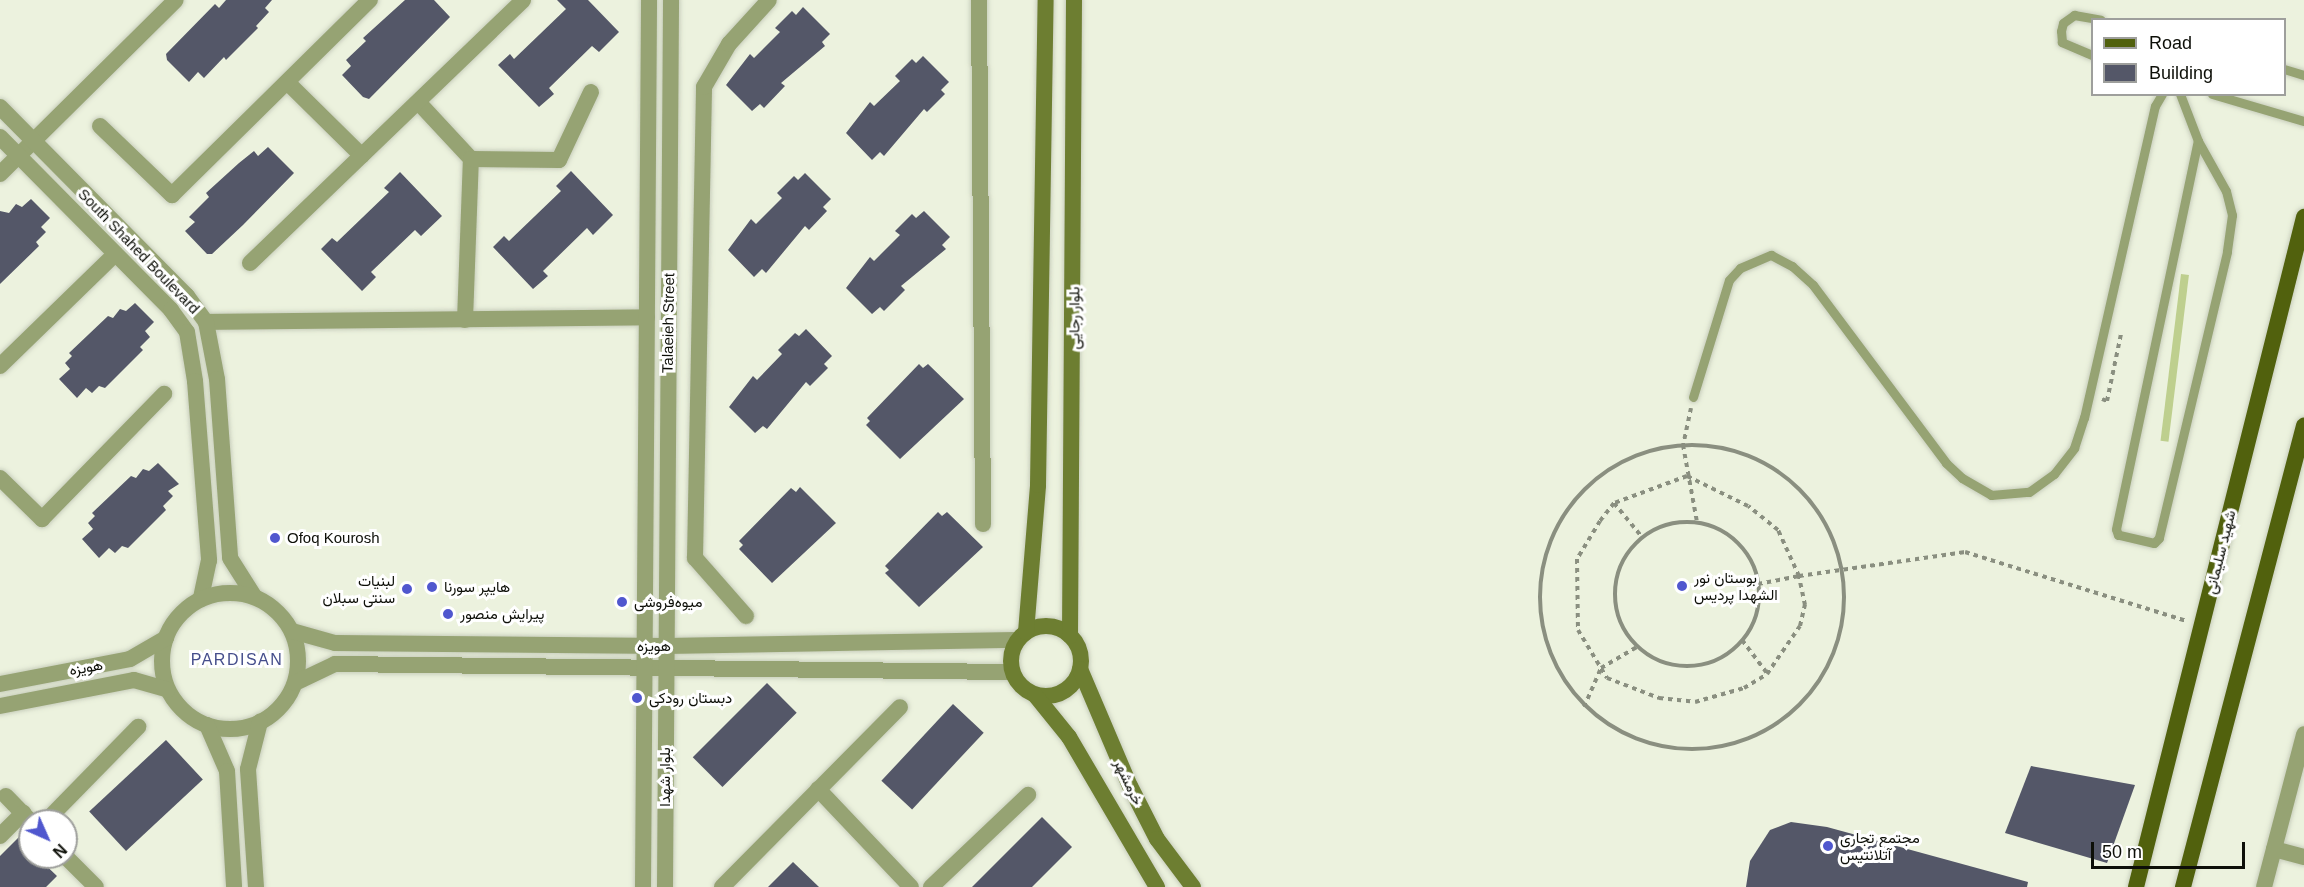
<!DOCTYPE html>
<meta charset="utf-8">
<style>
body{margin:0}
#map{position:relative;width:2304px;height:887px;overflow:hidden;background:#ecf2de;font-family:Helvetica,Vazirmatn,sans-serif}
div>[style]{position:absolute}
.green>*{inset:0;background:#becf8e;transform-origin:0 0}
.building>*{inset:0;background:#545768;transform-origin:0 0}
.path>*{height:4px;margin-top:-2px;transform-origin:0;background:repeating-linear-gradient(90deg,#8a8f80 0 4.5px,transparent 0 9px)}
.path>.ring{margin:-2px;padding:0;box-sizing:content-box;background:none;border:4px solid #8a8f80;border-radius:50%}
.roads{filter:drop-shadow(0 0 2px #c8cebc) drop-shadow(0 0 2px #c8cebc)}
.service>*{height:9px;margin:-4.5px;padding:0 4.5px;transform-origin:4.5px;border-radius:4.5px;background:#96a373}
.minor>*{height:16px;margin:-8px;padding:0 8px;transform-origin:8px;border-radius:8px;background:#96a373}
.tertiary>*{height:16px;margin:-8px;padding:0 8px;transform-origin:8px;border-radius:8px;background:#96a373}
.tertiary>.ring{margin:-8px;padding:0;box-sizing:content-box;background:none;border:16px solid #96a373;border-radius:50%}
.secondary>*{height:16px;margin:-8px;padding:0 8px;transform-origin:8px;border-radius:8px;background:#6d7e31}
.secondary>.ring{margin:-8px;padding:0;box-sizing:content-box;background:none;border:16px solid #6d7e31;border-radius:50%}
.primary>*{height:16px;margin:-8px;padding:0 8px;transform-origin:8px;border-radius:8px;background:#51610d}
.dots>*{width:16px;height:16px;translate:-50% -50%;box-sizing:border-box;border:3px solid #fff;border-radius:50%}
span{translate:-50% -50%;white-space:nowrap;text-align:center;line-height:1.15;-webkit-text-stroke:6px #fff;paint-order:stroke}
.street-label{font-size:15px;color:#0d0f08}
.poi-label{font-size:15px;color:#0d0f08}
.left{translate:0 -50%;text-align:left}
.right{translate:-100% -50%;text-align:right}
.neighbourhood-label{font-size:16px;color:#454e8b;letter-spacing:1.5px}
.legend{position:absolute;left:2091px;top:18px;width:195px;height:78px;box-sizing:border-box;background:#fff;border:2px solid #9e9f9c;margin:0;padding:8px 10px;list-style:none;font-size:18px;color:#0d0f08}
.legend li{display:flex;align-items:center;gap:12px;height:30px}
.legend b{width:30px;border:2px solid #9e9f9c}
.north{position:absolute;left:18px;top:809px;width:60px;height:60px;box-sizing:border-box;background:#fff;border:2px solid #9e9f9c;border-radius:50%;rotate:135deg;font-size:16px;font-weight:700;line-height:24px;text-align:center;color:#0d0f08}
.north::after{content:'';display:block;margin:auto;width:21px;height:27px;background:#5057ce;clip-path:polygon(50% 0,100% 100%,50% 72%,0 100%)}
.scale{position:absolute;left:2091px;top:842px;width:154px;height:27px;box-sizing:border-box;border:3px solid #0d0f08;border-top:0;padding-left:8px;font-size:18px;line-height:21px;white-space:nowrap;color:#0d0f08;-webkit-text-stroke:4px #fff;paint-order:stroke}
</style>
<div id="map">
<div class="green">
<i style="left:2181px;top:274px;width:8px;height:168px;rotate:7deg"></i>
</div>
<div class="building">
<i style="clip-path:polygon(226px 0,272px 0,265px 8px,269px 12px,256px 26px,258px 28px,226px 60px,224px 57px,204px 78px,198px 72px,189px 82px,167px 60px,166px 54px,215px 4px,219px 8px)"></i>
<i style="clip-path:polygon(405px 0,434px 0,450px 17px,369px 99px,363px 97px,342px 75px,351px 66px,346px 60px,366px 41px,363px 38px)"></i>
<i style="clip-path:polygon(557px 0,588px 0,619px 32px,599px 52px,592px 46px,549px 88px,554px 94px,539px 107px,498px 65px,510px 54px,514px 59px,566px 9px)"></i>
<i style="clip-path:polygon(803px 7px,830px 34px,822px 42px,825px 46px,781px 83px,785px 86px,764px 108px,760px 104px,752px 111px,726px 85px,750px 54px,754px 58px,780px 32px,775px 28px,792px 11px,796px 15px)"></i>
<i style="clip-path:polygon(923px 56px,949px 82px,941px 90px,945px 94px,927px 112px,924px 109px,884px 156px,880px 152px,872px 160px,846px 133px,870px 102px,874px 106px,900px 81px,895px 76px,912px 59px,916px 63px)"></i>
<i style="clip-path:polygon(268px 147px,294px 173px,243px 225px,212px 254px,207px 254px,185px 231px,195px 222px,189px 217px,209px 197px,206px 193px,239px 163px,254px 151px,258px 156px)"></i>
<i style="clip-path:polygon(571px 171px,613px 215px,593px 235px,587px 228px,543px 271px,548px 276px,533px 289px,493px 247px,504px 236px,509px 241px,561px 191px,556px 186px)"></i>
<i style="clip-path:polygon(400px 172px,442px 216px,421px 236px,415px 230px,371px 272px,376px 277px,362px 291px,321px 249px,332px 238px,337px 242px,389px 192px,384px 188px)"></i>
<i style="clip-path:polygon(805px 173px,831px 199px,823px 207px,827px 211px,809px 230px,805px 226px,766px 273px,762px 269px,754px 277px,728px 250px,751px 219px,756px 224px,782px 198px,777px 193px,794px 176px,798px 180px)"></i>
<i style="clip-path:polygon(31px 199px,50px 218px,41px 227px,46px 232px,36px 242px,39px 246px,0 284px,0 211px,9px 213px,16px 204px,22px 207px)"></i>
<i style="clip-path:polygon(924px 211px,950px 237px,942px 245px,946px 249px,901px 286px,905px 290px,884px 311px,880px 307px,872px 314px,846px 288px,870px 257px,874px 261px,900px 235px,895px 231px,912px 214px,916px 218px)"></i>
<i style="clip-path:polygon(135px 303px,154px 322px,145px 331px,150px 337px,140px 347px,143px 350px,105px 388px,99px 386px,92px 393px,86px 388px,77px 398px,59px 379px,70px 369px,65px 363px,72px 356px,69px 353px,108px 316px,113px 318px,120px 309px,126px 311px)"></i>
<i style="clip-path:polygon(806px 329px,832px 356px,824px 364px,828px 368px,810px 386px,806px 382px,767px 429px,763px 426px,755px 433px,729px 407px,753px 376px,757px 380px,782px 354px,778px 350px,795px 333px,799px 336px)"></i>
<i style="clip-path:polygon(919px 364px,923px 368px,928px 364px,964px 399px,900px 459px,866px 425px,870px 421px,867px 418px)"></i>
<i style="clip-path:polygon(158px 463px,179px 484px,168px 491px,173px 496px,163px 506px,166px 510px,128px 548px,122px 546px,115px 553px,109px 548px,99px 558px,82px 539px,93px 529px,88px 523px,95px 516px,92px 513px,131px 476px,136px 478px,143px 469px,149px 471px)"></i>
<i style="clip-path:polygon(800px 487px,836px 523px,772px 583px,739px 549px,743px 545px,739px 541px,791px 488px,796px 492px)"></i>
<i style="clip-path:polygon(938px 512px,942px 516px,947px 512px,983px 547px,919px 607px,885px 573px,889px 570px,885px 566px)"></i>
<i style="left:767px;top:683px;width:42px;height:105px;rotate:45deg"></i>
<i style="left:953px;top:704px;width:42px;height:105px;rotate:43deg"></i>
<i style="left:166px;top:740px;width:54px;height:105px;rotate:47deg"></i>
<i style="clip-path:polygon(2031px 766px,2135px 785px,2107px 863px,2005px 833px)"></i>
<i style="clip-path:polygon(1042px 817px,1072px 847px,1032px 887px,972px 887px)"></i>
<i style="clip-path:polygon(1791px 822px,1827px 827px,2028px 882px,2027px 887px,1746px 887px,1750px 861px,1770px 830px)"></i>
<i style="clip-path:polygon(20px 836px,30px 846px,30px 857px,37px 857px,57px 876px,46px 887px,0 887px,0 856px)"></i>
<i style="clip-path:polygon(793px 862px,819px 887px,768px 887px)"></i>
</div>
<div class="path">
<i style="left:2102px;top:399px;width:5px;rotate:22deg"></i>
<i style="left:2107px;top:401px;width:68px;rotate:-78.2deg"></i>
<i style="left:1691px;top:408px;width:38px;rotate:102deg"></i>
<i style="left:1683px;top:445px;width:78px;rotate:79.7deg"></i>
<i class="ring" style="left:1540px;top:445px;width:300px;height:300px"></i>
<i style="left:1614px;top:503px;width:44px;rotate:50.5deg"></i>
<i class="ring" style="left:1615px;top:522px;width:140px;height:140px"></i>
<i style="left:1758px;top:584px;width:42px;rotate:-11deg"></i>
<i style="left:1799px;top:576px;width:51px;rotate:-114.5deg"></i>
<i style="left:1778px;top:530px;width:38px;rotate:-141deg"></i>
<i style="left:1748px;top:506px;width:68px;rotate:-153.8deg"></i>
<i style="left:1687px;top:476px;width:78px;rotate:159.7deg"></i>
<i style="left:1614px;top:503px;width:23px;rotate:128deg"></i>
<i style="left:1600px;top:521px;width:44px;rotate:121.2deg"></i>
<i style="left:1577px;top:559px;width:71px;rotate:89.2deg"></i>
<i style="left:1578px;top:630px;width:56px;rotate:58.9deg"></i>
<i style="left:1607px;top:678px;width:56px;rotate:21deg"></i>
<i style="left:1659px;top:698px;width:36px;rotate:6deg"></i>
<i style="left:1695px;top:702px;width:51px;rotate:-15.9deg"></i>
<i style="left:1744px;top:688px;width:27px;rotate:-31deg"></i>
<i style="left:1767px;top:674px;width:58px;rotate:-55.5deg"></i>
<i style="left:1800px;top:626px;width:22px;rotate:-77deg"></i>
<i style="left:1805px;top:605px;width:30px;rotate:-102deg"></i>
<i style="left:1799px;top:576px;width:168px;rotate:-8.2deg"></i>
<i style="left:1965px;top:552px;width:232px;rotate:17.3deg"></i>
<i style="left:1742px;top:640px;width:41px;rotate:52.9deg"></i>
<i style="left:1584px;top:707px;width:43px;rotate:-66.4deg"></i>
<i style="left:1601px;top:668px;width:42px;rotate:-30.3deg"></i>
</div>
<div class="roads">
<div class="service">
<i style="left:2092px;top:55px;width:33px;rotate:-157deg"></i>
<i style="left:2062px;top:42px;width:11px;rotate:-95deg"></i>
<i style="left:2061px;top:31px;width:8px;rotate:-76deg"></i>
<i style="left:2063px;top:23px;width:14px;rotate:-36deg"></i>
<i style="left:2074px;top:15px;width:27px;rotate:10deg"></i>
<i style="left:2284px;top:69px;width:21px;rotate:17deg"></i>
<i style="left:2180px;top:94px;width:50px;rotate:69deg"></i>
<i style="left:2198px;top:141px;width:57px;rotate:60.8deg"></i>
<i style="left:2226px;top:191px;width:25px;rotate:76deg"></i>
<i style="left:2232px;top:215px;width:37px;rotate:98deg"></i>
<i style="left:2227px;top:252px;width:294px;rotate:103.4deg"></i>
<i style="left:2159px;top:538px;width:7px;rotate:135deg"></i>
<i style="left:2154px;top:543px;width:37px;rotate:-167deg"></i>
<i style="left:2118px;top:535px;width:6px;rotate:-108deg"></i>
<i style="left:2116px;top:529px;width:397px;rotate:-78.1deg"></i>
<i style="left:2212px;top:94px;width:96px;rotate:16.4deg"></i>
<i style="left:1693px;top:397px;width:122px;rotate:-72.9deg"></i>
<i style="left:1729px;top:280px;width:16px;rotate:-47deg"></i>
<i style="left:1740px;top:268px;width:34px;rotate:-23deg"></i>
<i style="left:1771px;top:255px;width:24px;rotate:28deg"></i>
<i style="left:1792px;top:266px;width:28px;rotate:42deg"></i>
<i style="left:1813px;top:285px;width:222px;rotate:53.2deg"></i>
<i style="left:1946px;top:463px;width:22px;rotate:43deg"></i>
<i style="left:1962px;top:478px;width:34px;rotate:30deg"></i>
<i style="left:1991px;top:495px;width:38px;rotate:-5deg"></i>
<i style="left:2029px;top:492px;width:31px;rotate:-36deg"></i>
<i style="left:2054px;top:474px;width:33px;rotate:-52deg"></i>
<i style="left:2074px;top:448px;width:32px;rotate:-72deg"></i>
<i style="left:2084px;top:418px;width:320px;rotate:-77.2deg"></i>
<i style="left:2155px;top:106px;width:14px;rotate:-60deg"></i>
</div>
<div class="minor">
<i style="left:979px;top:0;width:524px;rotate:89.56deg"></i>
<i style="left:287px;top:82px;width:105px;rotate:44.6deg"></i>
<i style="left:419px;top:103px;width:76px;rotate:47.1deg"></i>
<i style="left:100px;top:126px;width:100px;rotate:43.8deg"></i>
<i style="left:172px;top:195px;width:278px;rotate:-44.6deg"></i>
<i style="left:0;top:174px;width:247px;rotate:-44.7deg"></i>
<i style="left:250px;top:263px;width:379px;rotate:-43.9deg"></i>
<i style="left:465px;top:320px;width:161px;rotate:-87.9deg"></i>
<i style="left:471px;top:159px;width:88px;rotate:0.7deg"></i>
<i style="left:559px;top:160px;width:75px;rotate:-64.8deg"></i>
<i style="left:206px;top:322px;width:441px;rotate:-0.6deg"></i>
<i style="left:0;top:366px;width:161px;rotate:-44.2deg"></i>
<i style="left:0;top:478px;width:59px;rotate:44.3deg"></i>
<i style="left:42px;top:519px;width:175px;rotate:-45.7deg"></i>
<i style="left:746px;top:616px;width:77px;rotate:-131.3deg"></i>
<i style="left:695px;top:558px;width:471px;rotate:-88.9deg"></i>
<i style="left:704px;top:87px;width:50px;rotate:-59.8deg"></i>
<i style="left:729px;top:44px;width:59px;rotate:-47.7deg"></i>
<i style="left:818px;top:789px;width:135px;rotate:46.5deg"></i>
<i style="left:6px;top:796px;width:35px;rotate:46deg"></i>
<i style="left:46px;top:821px;width:132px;rotate:-45.6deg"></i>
<i style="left:0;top:836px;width:33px;rotate:-45deg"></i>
<i style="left:2274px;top:849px;width:31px;rotate:15deg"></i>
<i style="left:66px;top:857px;width:42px;rotate:45deg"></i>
<i style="left:722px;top:887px;width:253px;rotate:-45.3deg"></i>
<i style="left:931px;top:887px;width:134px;rotate:-43.5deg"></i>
<i style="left:2264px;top:887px;width:158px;rotate:-75.3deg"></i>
</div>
<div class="tertiary">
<i style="left:0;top:107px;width:266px;rotate:45.3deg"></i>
<i style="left:187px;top:296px;width:32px;rotate:54deg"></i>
<i style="left:206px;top:322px;width:58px;rotate:79.1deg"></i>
<i style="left:217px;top:379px;width:179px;rotate:85.8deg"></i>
<i style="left:230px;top:558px;width:45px;rotate:57.7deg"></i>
<i style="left:0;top:137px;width:243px;rotate:45.3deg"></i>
<i style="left:171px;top:310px;width:27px;rotate:54deg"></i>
<i style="left:187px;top:332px;width:50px;rotate:80.7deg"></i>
<i style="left:195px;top:381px;width:180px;rotate:85.5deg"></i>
<i style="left:209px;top:560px;width:40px;rotate:102deg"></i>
<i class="ring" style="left:162px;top:593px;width:120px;height:120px"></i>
<i style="left:292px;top:631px;width:45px;rotate:15.6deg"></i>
<i style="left:335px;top:643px;width:331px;rotate:0.5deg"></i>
<i style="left:666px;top:646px;width:351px;rotate:-1deg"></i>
<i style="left:295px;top:683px;width:44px;rotate:-25.4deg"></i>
<i style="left:335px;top:664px;width:677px;rotate:0.68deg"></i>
<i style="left:0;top:684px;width:132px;rotate:-10.9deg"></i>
<i style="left:130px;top:659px;width:42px;rotate:-30.3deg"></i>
<i style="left:0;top:706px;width:136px;rotate:-11deg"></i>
<i style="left:134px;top:680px;width:35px;rotate:16deg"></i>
<i style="left:207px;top:725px;width:50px;rotate:66.5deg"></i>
<i style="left:227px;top:771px;width:116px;rotate:86.5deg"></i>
<i style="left:256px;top:887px;width:118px;rotate:-93.9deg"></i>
<i style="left:248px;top:769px;width:49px;rotate:-75.7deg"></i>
<i style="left:643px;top:887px;width:887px;rotate:-89.61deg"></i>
<i style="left:665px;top:887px;width:887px;rotate:-89.61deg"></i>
</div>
<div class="secondary">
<i class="ring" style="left:1011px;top:626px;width:54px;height:54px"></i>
<i style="left:1026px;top:632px;width:147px;rotate:-85.3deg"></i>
<i style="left:1038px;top:485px;width:485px;rotate:-89.1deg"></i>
<i style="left:1070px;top:636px;width:636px;rotate:-89.64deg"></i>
<i style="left:1080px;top:669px;width:127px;rotate:66.9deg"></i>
<i style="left:1130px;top:786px;width:59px;rotate:63deg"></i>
<i style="left:1157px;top:839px;width:60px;rotate:53.1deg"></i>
<i style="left:1035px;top:695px;width:54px;rotate:51deg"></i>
<i style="left:1069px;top:737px;width:174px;rotate:59.6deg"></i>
</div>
<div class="primary">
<i style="left:2136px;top:887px;width:691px;rotate:-75.92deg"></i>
<i style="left:2183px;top:887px;width:477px;rotate:-75.3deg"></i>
</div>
</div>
<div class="dots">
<i style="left:275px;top:538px;background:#5057ce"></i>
<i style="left:1682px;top:586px;background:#5057ce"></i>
<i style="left:432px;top:587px;background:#5057ce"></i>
<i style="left:407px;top:589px;background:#5057ce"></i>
<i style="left:622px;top:602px;background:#5057ce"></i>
<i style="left:448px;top:614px;background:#5057ce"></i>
<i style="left:637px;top:698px;background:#5057ce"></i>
<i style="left:1828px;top:846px;background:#5057ce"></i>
</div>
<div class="street-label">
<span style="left:139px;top:251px;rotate:46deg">South Shahed Boulevard</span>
<span style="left:1074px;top:318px;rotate:-90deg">بلوار رجایی</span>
<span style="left:668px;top:323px;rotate:-89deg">Talaeieh Street</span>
<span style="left:2220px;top:552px;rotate:-76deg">شهید سلیمانی</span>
<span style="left:654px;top:646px">هویزه</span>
<span style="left:86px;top:667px;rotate:-10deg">هویزه</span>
<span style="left:665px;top:777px;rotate:-90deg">بلوار شهدا</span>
<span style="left:1129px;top:782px;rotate:65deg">خرمشهر</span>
</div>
<div class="poi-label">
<span class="left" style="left:287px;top:538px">Ofoq Kourosh</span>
<span class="left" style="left:1694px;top:586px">بوستان نور<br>الشهدا پردیس</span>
<span class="right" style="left:395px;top:589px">لبنیات<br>سنتی سبلان</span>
<span class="left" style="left:444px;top:587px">هایپر سورنا</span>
<span class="left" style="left:634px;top:602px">میوه‌فروشی</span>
<span class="left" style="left:460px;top:614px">پیرایش منصور</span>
<span class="left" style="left:649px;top:698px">دبستان رودکی</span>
<span class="left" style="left:1840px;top:846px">مجتمع تجاری<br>آتلانتیس</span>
</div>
<div class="neighbourhood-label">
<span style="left:237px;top:660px">PARDISAN</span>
</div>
<ul class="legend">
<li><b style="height:8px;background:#51610d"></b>Road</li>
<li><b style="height:16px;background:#545768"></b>Building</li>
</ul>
<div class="north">N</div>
<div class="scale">50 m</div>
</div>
